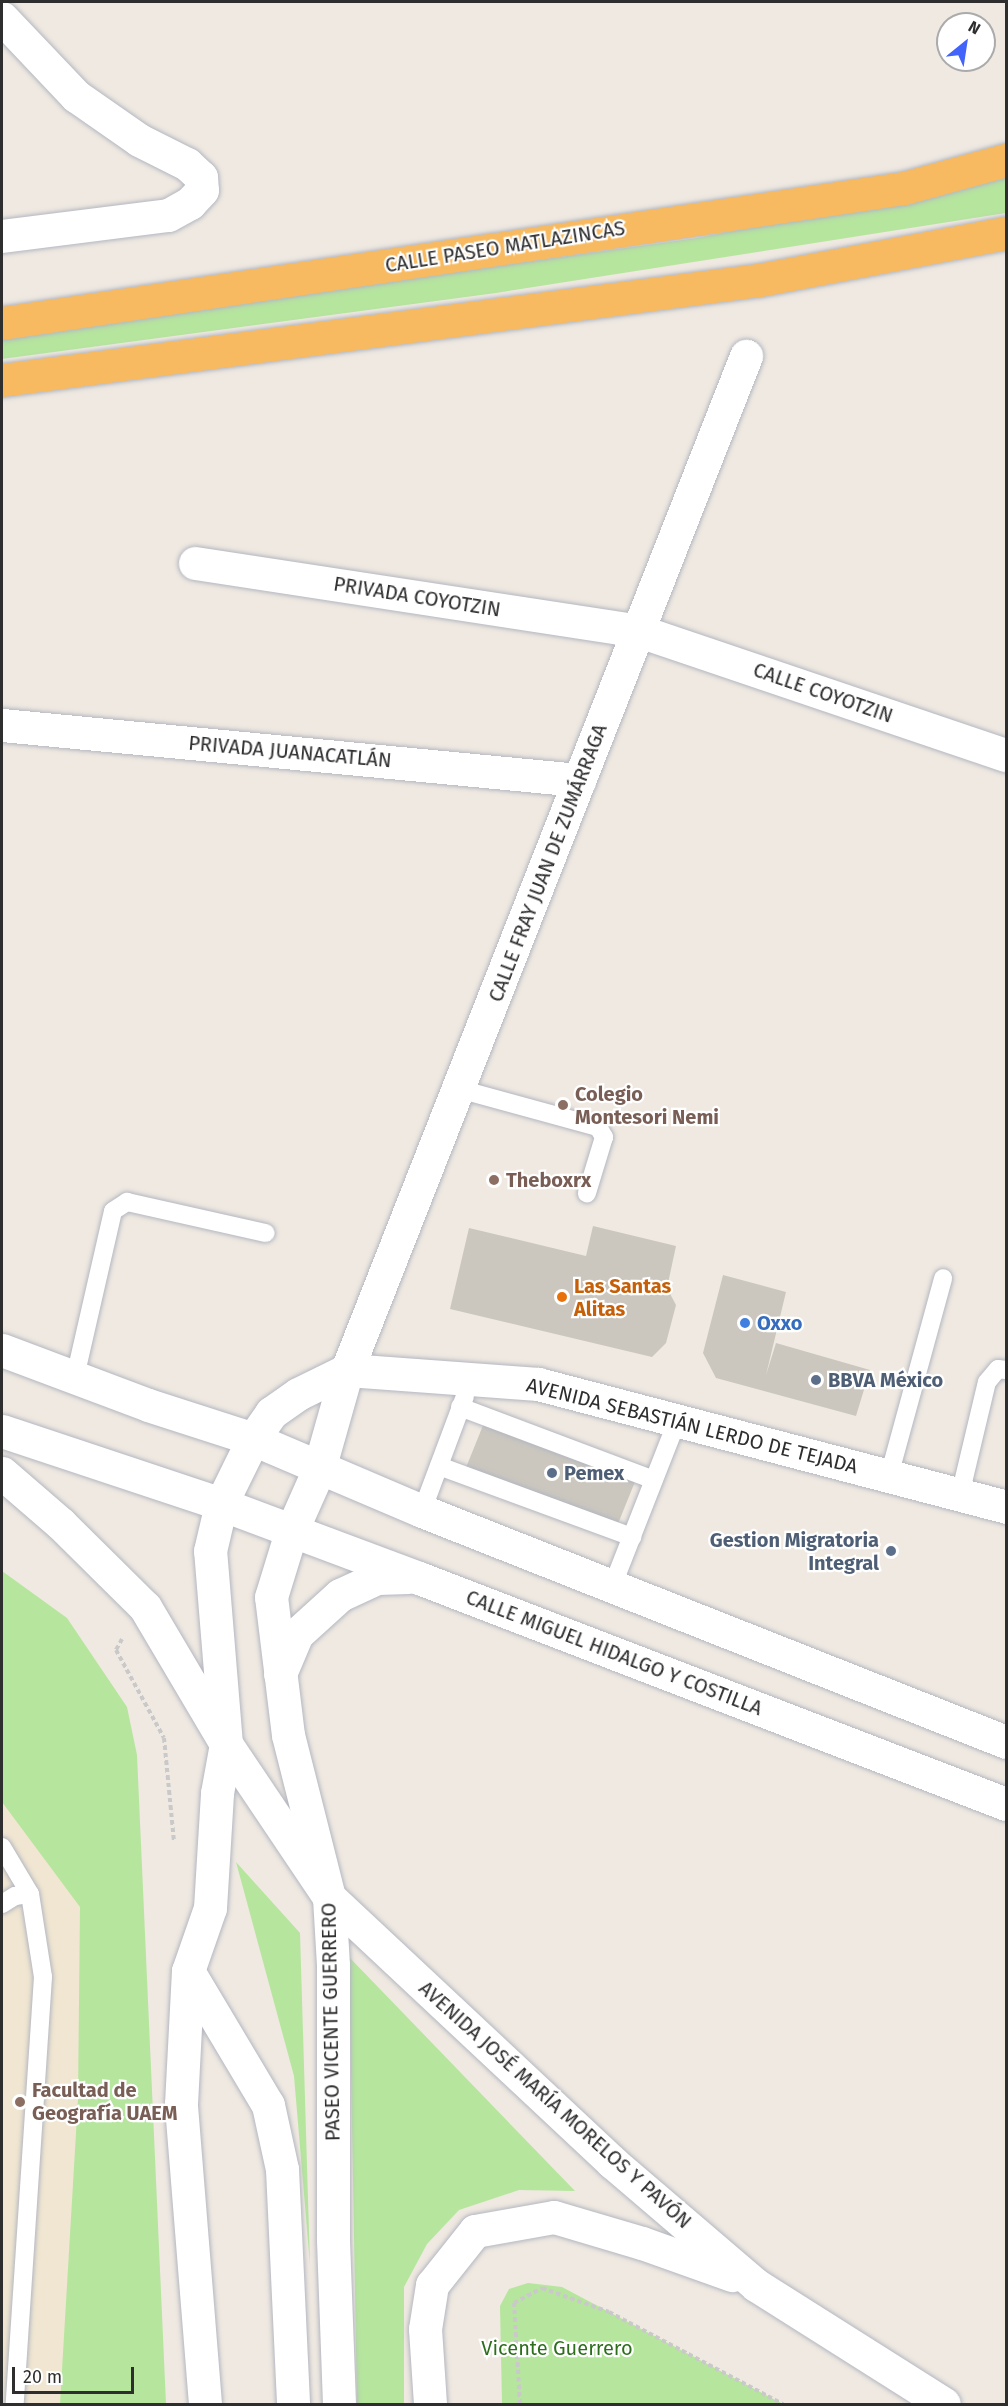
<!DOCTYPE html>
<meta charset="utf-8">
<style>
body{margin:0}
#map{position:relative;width:1008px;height:2406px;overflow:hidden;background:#efe9e1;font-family:"Fira Sans",sans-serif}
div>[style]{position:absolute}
.education>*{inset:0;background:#f0e6d1}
.green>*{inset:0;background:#b6e59e}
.building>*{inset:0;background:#cbc7bf;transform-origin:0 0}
.path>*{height:4px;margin-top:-2px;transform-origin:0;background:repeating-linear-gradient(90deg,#c9c9c9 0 4.5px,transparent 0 7.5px)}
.roads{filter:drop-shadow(0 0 2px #b4b7c1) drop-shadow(0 0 2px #b4b7c1)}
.service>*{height:18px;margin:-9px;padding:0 9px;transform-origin:9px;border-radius:9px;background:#fff}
.minor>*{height:33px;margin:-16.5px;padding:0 16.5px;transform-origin:16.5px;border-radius:16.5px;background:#fff}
.secondary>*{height:33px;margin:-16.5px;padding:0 16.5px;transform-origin:16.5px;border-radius:16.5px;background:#fff}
.trunk>*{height:33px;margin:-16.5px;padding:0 16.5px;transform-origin:16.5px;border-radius:16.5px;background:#f8ba60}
.dots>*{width:16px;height:16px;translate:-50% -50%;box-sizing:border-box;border:3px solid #fff;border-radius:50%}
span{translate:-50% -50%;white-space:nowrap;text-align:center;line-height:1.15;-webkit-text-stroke:4.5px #fff;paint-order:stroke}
.street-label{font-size:20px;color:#2e2e2e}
.education-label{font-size:20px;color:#785e54;font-weight:700}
.left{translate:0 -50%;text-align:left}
.food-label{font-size:20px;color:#c56008;font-weight:700}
.shop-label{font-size:20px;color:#366cbe;font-weight:700}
.service-label{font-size:20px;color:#4e5e75;font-weight:700}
.right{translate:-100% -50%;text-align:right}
.park-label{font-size:20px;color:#2c6e1b}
.frame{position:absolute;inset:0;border:3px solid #2e2e2e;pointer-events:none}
.north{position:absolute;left:936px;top:12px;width:60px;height:60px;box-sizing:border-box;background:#fff;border:2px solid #ababab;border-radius:50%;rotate:30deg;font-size:16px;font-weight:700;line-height:24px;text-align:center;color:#2e2e2e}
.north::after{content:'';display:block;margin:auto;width:21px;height:27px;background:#4264fb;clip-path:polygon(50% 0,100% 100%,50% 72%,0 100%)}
.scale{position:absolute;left:12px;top:2367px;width:122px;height:27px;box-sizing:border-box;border:3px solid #2e2e2e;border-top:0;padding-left:8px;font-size:18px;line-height:21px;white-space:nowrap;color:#2e2e2e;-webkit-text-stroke:4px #fff;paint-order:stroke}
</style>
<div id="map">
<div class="education">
<i style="clip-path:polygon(2px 1667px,76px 1704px,166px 2404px,2px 2404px)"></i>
</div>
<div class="green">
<i style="clip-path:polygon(1006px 177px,1006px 213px,496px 293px,2px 359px,2px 335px,697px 238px)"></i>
<i style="clip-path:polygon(2px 1571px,67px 1618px,127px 1707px,137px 1755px,166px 2404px,60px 2404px,78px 2099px,80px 1907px,2px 1802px)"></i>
<i style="clip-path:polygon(236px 1862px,300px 1933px,310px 2265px,294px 2076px)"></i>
<i style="clip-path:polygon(349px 1957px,575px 2191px,519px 2190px,459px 2210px,427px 2244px,404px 2287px,404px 2404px,357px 2404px)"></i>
<i style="clip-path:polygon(528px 2283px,562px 2287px,783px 2404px,502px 2404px,500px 2306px,509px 2289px)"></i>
</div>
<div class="building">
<i style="clip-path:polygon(593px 1226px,676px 1246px,667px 1288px,676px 1305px,666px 1343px,652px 1357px,450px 1309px,469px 1228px,586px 1256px)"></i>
<i style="clip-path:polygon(723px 1275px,786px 1292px,766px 1375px,776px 1343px,870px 1370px,856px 1416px,716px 1378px,703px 1353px)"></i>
<i style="left:486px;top:1418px;width:162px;height:55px;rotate:22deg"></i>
</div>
<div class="path">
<i style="left:122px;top:1639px;width:13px;rotate:119deg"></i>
<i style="left:116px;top:1650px;width:100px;rotate:61.4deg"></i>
<i style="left:164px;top:1738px;width:104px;rotate:84.5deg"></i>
<i style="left:520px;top:2404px;width:101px;rotate:-93.4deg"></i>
<i style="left:514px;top:2303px;width:32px;rotate:-28deg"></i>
<i style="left:542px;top:2288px;width:71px;rotate:19.7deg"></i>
<i style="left:609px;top:2312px;width:197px;rotate:27.9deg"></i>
</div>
<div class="roads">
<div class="service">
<i style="left:459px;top:1089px;width:144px;rotate:15.3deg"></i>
<i style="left:598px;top:1127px;width:12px;rotate:59deg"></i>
<i style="left:604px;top:1137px;width:59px;rotate:106.9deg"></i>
<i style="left:75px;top:1377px;width:170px;rotate:-77.1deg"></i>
<i style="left:113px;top:1211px;width:17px;rotate:-33deg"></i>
<i style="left:127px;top:1202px;width:142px;rotate:12.6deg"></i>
<i style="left:460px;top:1407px;width:207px;rotate:20.6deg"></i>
<i style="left:439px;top:1466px;width:206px;rotate:20.2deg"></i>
<i style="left:889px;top:1476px;width:205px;rotate:-74.7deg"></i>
<i style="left:960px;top:1495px;width:116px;rotate:-76.6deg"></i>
<i style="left:987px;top:1382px;width:17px;rotate:-50deg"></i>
<i style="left:998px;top:1369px;width:8px;rotate:7deg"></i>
<i style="left:422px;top:1511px;width:123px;rotate:-69.5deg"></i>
<i style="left:612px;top:1587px;width:180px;rotate:-68.6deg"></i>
<i style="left:2px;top:1847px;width:55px;rotate:59.2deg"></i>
<i style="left:30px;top:1894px;width:84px;rotate:81.1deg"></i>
<i style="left:43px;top:1977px;width:428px;rotate:93.8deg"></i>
<i style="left:2px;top:1904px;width:15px;rotate:-32deg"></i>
<i style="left:15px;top:1896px;width:15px;rotate:-8deg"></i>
</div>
<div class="minor">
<i style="left:2px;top:18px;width:108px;rotate:46.5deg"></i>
<i style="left:76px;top:96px;width:77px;rotate:34.9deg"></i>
<i style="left:139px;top:140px;width:54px;rotate:26.6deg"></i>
<i style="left:187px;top:164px;width:19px;rotate:43deg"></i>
<i style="left:201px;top:177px;width:13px;rotate:86deg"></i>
<i style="left:202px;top:190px;width:18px;rotate:133deg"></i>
<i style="left:190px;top:203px;width:25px;rotate:151deg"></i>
<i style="left:168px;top:215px;width:167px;rotate:172.8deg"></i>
<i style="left:195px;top:563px;width:449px;rotate:8.7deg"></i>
<i style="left:639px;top:631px;width:387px;rotate:18.7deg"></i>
<i style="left:2px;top:725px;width:580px;rotate:5.45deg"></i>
<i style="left:347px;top:1370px;width:1090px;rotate:-68.52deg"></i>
</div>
<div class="secondary">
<i style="left:2px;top:1350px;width:156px;rotate:20.6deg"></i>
<i style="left:148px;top:1405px;width:110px;rotate:17.9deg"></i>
<i style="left:253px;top:1439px;width:184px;rotate:23.1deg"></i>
<i style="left:422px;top:1511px;width:628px;rotate:21.58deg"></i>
<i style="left:2px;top:1431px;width:231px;rotate:18.4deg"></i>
<i style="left:221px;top:1504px;width:211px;rotate:20.5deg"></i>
<i style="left:419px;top:1578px;width:629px;rotate:21.06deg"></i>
<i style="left:2px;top:1473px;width:78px;rotate:40.8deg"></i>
<i style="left:61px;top:1524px;width:118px;rotate:44.7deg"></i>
<i style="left:145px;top:1607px;width:159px;rotate:59.4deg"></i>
<i style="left:226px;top:1744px;width:184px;rotate:56.1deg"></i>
<i style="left:329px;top:1897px;width:388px;rotate:43.1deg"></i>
<i style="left:612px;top:2162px;width:189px;rotate:40.5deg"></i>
<i style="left:756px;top:2285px;width:222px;rotate:32.3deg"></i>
<i style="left:280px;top:1674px;width:43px;rotate:-67deg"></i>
<i style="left:297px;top:1634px;width:58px;rotate:-42.2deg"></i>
<i style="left:340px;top:1595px;width:41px;rotate:-24.7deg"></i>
<i style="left:377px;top:1578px;width:31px;rotate:-2deg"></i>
<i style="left:188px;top:1971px;width:156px;rotate:59.2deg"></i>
<i style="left:268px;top:2105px;width:66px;rotate:77.7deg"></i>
<i style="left:282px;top:2169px;width:235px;rotate:87.3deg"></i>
<i style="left:205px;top:2404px;width:301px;rotate:-94.6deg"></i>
<i style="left:181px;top:2104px;width:133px;rotate:-87deg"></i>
<i style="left:188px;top:1971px;width:67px;rotate:-70.8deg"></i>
<i style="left:210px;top:1908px;width:115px;rotate:-86.5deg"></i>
<i style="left:217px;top:1793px;width:50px;rotate:-79.6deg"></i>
<i style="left:226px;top:1744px;width:194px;rotate:-94.7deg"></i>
<i style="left:210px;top:1551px;width:48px;rotate:-76.8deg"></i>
<i style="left:221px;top:1504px;width:72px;rotate:-63.8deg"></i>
<i style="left:253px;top:1439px;width:32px;rotate:-55deg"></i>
<i style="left:271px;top:1413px;width:33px;rotate:-35deg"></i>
<i style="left:298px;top:1394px;width:55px;rotate:-26.1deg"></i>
<i style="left:347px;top:1370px;width:192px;rotate:4.2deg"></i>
<i style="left:538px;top:1384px;width:484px;rotate:14.7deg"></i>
<i style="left:339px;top:2404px;width:165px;rotate:-92.1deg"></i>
<i style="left:333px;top:2239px;width:274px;rotate:-90deg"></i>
<i style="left:333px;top:1965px;width:68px;rotate:-93.4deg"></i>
<i style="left:329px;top:1897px;width:167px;rotate:-104.2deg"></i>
<i style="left:288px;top:1735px;width:139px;rotate:-97deg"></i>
<i style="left:271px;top:1597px;width:68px;rotate:-72.9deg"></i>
<i style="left:291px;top:1532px;width:69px;rotate:-66deg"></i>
<i style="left:319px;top:1469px;width:103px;rotate:-74.2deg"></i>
<i style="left:430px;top:2404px;width:75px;rotate:-93.8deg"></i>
<i style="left:425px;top:2329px;width:45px;rotate:-81deg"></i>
<i style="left:432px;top:2285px;width:69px;rotate:-51.5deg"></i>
<i style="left:475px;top:2231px;width:80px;rotate:-10deg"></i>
<i style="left:554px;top:2217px;width:92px;rotate:16.5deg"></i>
<i style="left:642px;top:2243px;width:96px;rotate:19.6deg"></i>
</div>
<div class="trunk">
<i style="left:2px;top:323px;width:912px;rotate:-8.51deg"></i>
<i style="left:904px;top:188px;width:106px;rotate:-15.4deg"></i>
<i style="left:2px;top:380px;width:764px;rotate:-7.53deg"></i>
<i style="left:759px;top:280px;width:251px;rotate:-10.8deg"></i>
</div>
</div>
<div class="dots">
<i style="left:563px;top:1105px;background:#8d6e63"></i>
<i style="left:494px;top:1180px;background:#8d6e63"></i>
<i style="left:562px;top:1297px;background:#e8710a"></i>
<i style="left:745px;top:1323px;background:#3f7fe0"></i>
<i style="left:816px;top:1380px;background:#5c6f8a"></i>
<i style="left:552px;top:1473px;background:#5c6f8a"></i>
<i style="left:891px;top:1551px;background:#5c6f8a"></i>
<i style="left:20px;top:2102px;background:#8d6e63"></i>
</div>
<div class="street-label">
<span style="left:505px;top:247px;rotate:-9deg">CALLE PASEO MATLAZINCAS</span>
<span style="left:417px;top:597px;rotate:9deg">PRIVADA COYOTZIN</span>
<span style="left:823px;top:693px;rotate:19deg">CALLE COYOTZIN</span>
<span style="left:290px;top:752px;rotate:5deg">PRIVADA JUANACATLÁN</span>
<span style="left:548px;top:863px;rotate:-69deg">CALLE FRAY JUAN DE ZUMÁRRAGA</span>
<span style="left:692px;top:1426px;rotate:14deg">AVENIDA SEBASTIÁN LERDO DE TEJADA</span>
<span style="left:614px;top:1653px;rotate:21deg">CALLE MIGUEL HIDALGO Y COSTILLA</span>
<span style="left:331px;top:2022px;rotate:-91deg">PASEO VICENTE GUERRERO</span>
<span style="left:555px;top:2105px;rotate:42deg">AVENIDA JOSÉ MARÍA MORELOS Y PAVÓN</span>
</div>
<div class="education-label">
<span class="left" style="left:575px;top:1106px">Colegio<br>Montesori Nemi</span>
<span class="left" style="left:506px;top:1180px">Theboxrx</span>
<span class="left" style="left:32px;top:2102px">Facultad de<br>Geografía UAEM</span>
</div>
<div class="food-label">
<span class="left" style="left:574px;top:1298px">Las Santas<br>Alitas</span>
</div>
<div class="shop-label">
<span class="left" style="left:757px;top:1323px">Oxxo</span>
</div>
<div class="service-label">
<span class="left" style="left:828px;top:1380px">BBVA México</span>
<span class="left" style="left:564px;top:1473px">Pemex</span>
<span class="right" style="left:879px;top:1552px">Gestion Migratoria<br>Integral</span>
</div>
<div class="park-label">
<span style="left:557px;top:2348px">Vicente Guerrero</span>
</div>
<div class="frame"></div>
<div class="north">N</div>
<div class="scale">20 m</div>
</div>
